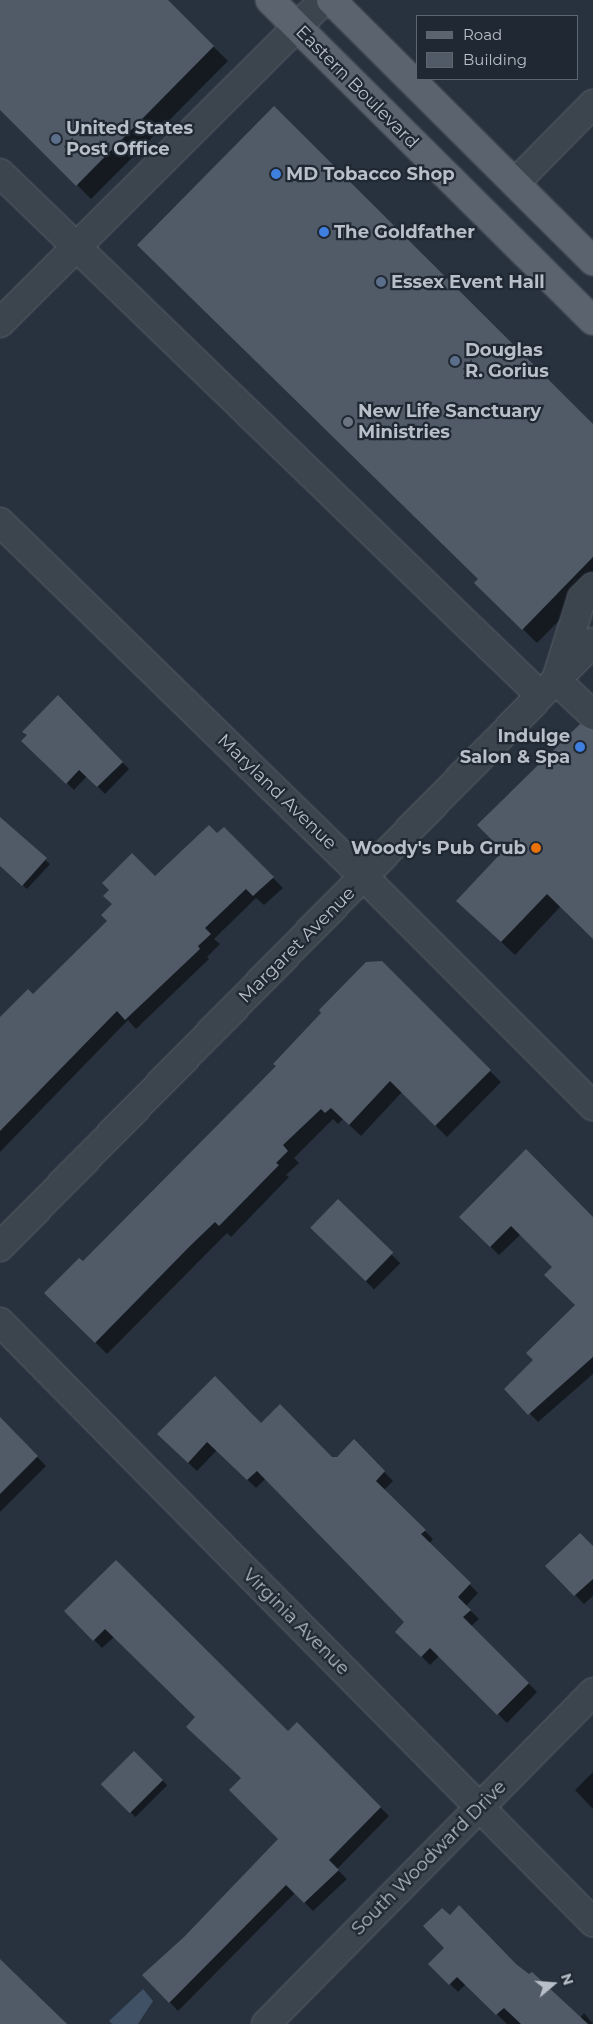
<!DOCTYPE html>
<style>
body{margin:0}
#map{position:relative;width:593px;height:2024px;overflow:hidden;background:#28323e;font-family:Montserrat,sans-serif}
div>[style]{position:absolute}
.water>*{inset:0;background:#405065}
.shadow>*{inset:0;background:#0007;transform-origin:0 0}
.building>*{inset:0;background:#515b68;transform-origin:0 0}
.roads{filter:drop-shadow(0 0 1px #5a626b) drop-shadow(0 0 1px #5a626b)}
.minor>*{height:28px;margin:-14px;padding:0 14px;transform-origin:14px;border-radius:14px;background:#3c444e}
.major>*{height:28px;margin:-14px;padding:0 14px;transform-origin:14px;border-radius:14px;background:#5a636e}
.dots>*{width:14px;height:14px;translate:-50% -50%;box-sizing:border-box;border:2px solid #202933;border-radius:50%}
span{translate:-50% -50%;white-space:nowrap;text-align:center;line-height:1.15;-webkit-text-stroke:4.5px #202933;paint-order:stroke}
.street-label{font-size:18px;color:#b8bfc8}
.poi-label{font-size:18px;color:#b8bfc8;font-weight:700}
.left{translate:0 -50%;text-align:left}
.right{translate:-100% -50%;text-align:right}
.legend{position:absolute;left:416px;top:15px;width:162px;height:65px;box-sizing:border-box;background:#202933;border:1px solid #5d656f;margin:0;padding:6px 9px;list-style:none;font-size:15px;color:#b8bfc8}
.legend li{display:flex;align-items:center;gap:10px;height:25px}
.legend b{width:25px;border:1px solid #5d656f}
.north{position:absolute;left:528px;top:1959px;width:50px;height:50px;-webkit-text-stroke:4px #202933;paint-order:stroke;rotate:72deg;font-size:14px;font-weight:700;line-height:20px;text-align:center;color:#b8bfc8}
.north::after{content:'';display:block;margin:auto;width:18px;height:22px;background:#b8bfc8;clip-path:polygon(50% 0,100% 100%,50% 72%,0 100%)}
</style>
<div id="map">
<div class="water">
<i style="clip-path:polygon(143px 1989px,153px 2001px,138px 2024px,112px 2024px,109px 2021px)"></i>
</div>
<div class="shadow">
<i style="clip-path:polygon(0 0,166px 0,228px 61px,91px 199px,0 108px)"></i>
<i style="clip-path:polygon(593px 425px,593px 586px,537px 643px,476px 583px)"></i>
<i style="clip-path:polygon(58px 696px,129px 769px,105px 794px,87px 776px,74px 790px,23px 741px)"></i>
<i style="clip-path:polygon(593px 731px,593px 938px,561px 906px,515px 955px,471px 914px,505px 851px)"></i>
<i style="clip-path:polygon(0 824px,50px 864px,27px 889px,0 865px)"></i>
<i style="clip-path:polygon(224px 829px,283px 888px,264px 905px,256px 898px,214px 939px,220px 944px,207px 957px,209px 959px,136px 1029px,128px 1020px,0 1152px,0 1019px,33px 995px,155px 878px)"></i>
<i style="clip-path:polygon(381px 963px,501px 1082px,447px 1137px,402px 1092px,361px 1136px,343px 1119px,338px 1124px,333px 1119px,294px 1158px,299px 1163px,286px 1175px,289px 1177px,231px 1237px,227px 1233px,107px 1354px,46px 1293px,83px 1263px)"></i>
<i style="left:338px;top:1201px;width:88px;height:37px;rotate:45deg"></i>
<i style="clip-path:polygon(461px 1217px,593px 1218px,593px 1374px,538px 1422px,506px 1389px,535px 1360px,577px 1305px,554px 1267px,521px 1234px,499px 1255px)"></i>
<i style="clip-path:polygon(0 1418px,46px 1466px,0 1512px)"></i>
<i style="clip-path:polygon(261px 1425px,332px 1458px,338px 1459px,354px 1441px,393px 1481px,384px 1490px,433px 1539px,429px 1544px,478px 1593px,466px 1606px,479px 1619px,471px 1626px,537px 1692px,507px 1723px,439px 1656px,430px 1665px,397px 1632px,406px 1622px,266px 1478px,256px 1488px,217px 1450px,197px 1471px,167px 1443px)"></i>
<i style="clip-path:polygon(593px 1548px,593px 1596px,584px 1604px,547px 1566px)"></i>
<i style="clip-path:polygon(116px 1562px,288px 1733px,297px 1724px,389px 1816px,337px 1869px,347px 1879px,313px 1911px,295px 1893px,178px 2011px,144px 1975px,184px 1938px,280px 1839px,242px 1778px,197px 1717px,114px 1637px,102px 1648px,66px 1611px)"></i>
<i style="left:134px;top:1752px;width:47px;height:45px;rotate:45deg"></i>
<i style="clip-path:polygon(593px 1772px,593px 1809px,575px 1790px)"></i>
<i style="clip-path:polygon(430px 1964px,517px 1966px,580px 2018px,584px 2013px,593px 2024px,507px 2024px,466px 1984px,458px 1992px)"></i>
</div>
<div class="building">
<i style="clip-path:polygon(0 0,168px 0,214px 46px,76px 186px,0 110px)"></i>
<i style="clip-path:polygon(274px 106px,593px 424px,593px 557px,522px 630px,474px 583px,478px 579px,137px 245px)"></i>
<i style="clip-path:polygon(58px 695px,123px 762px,97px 787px,79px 770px,66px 784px,21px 741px,27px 735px,22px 732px)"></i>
<i style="clip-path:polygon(580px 724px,593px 730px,593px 939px,547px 894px,501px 942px,456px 901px,503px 851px,477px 825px)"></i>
<i style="clip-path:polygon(0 817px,47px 858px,22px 886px,0 866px)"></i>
<i style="clip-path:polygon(209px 825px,217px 833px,224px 827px,274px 877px,253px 896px,246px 889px,205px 928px,211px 934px,198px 946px,200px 949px,125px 1020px,117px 1011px,0 1131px,0 1017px,28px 989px,33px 994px,107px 921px,101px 915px,112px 904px,103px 896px,109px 890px,102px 883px,132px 853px,155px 876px)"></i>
<i style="clip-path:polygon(382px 961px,491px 1070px,435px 1126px,390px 1081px,349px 1125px,331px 1108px,325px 1113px,321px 1109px,283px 1145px,288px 1151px,276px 1163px,279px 1165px,219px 1226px,215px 1222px,190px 1246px,95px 1343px,44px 1293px,79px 1258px,83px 1261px,276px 1066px,273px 1064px,321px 1013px,319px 1010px,366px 962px)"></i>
<i style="clip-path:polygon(526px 1149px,593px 1217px,593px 1357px,528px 1415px,504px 1389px,533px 1360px,526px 1353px,575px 1305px,544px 1275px,552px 1267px,511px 1226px,490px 1247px,459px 1217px)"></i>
<i style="left:338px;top:1199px;width:77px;height:40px;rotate:44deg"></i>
<i style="clip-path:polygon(215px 1376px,261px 1423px,280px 1404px,332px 1457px,337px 1457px,354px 1439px,385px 1471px,376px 1481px,426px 1530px,421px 1534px,471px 1583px,458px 1597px,471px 1610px,463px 1617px,529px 1683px,497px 1715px,430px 1648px,421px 1657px,395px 1632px,404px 1622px,257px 1471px,247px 1480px,207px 1442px,188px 1463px,157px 1434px)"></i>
<i style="clip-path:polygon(0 1417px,38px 1456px,0 1494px)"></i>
<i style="clip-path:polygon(580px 1533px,593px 1546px,593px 1579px,574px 1596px,545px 1566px)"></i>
<i style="clip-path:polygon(116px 1560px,288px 1731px,297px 1722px,381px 1807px,329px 1860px,339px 1870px,304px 1903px,286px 1885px,169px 2003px,142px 1975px,184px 1937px,278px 1839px,229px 1790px,241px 1778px,186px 1727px,195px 1717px,105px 1629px,93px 1641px,64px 1611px)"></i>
<i style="left:134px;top:1751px;width:41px;height:47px;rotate:45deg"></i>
<i style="clip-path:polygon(459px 1905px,516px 1964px,529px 1974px,532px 1972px,588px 2024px,521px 2024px,504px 2008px,496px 2015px,457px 1977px,449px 1985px,428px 1964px,444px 1948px,423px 1926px,442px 1908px,450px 1915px)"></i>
<i style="clip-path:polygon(0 1959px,67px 2024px,0 2024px)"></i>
</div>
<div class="roads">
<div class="minor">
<i style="left:0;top:173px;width:751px;rotate:44.03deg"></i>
<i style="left:515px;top:183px;width:111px;rotate:-45.4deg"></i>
<i style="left:0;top:323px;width:457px;rotate:-44.9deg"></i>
<i style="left:0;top:522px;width:508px;rotate:44.28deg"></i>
<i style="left:364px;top:877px;width:324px;rotate:45deg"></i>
<i style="left:593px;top:587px;width:16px;rotate:135deg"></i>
<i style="left:582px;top:598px;width:86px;rotate:107.6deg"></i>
<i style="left:556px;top:680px;width:51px;rotate:43.4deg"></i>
<i style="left:0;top:1247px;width:847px;rotate:-45.57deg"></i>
<i style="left:0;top:1322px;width:844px;rotate:45.34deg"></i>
<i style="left:266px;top:2024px;width:466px;rotate:-45.4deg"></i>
</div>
<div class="major">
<i style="left:270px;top:0;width:455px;rotate:44.8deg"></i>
<i style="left:331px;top:0;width:370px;rotate:44.9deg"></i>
</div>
</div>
<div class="dots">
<i style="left:56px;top:139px;background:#5c6f8a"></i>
<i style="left:276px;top:174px;background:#3f7fe0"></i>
<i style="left:324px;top:232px;background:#3f7fe0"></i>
<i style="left:381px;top:282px;background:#5c6f8a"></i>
<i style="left:455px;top:361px;background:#5c6f8a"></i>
<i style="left:348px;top:422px;background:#6b7280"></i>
<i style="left:580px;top:747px;background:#3f7fe0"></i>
<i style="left:536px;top:848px;background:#e8710a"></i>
</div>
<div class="street-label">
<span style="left:357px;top:87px;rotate:45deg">Eastern Boulevard</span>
<span style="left:277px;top:792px;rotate:44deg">Maryland Avenue</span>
<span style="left:297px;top:945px;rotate:-45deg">Margaret Avenue</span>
<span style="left:296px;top:1622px;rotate:45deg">Virginia Avenue</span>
<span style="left:429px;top:1858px;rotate:-45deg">South Woodward Drive</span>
</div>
<div class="poi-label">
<span class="left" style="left:66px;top:139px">United States<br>Post Office</span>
<span class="left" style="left:286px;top:174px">MD Tobacco Shop</span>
<span class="left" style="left:334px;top:232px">The Goldfather</span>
<span class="left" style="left:391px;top:282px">Essex Event Hall</span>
<span class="left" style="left:465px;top:361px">Douglas<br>R. Gorius</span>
<span class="left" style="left:358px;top:422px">New Life Sanctuary<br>Ministries</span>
<span class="right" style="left:570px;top:747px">Indulge<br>Salon &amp; Spa</span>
<span class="right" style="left:526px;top:848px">Woody's Pub Grub</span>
</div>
<ul class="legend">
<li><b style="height:6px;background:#5a636e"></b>Road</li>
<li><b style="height:14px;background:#515b68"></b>Building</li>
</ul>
<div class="north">N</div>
</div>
